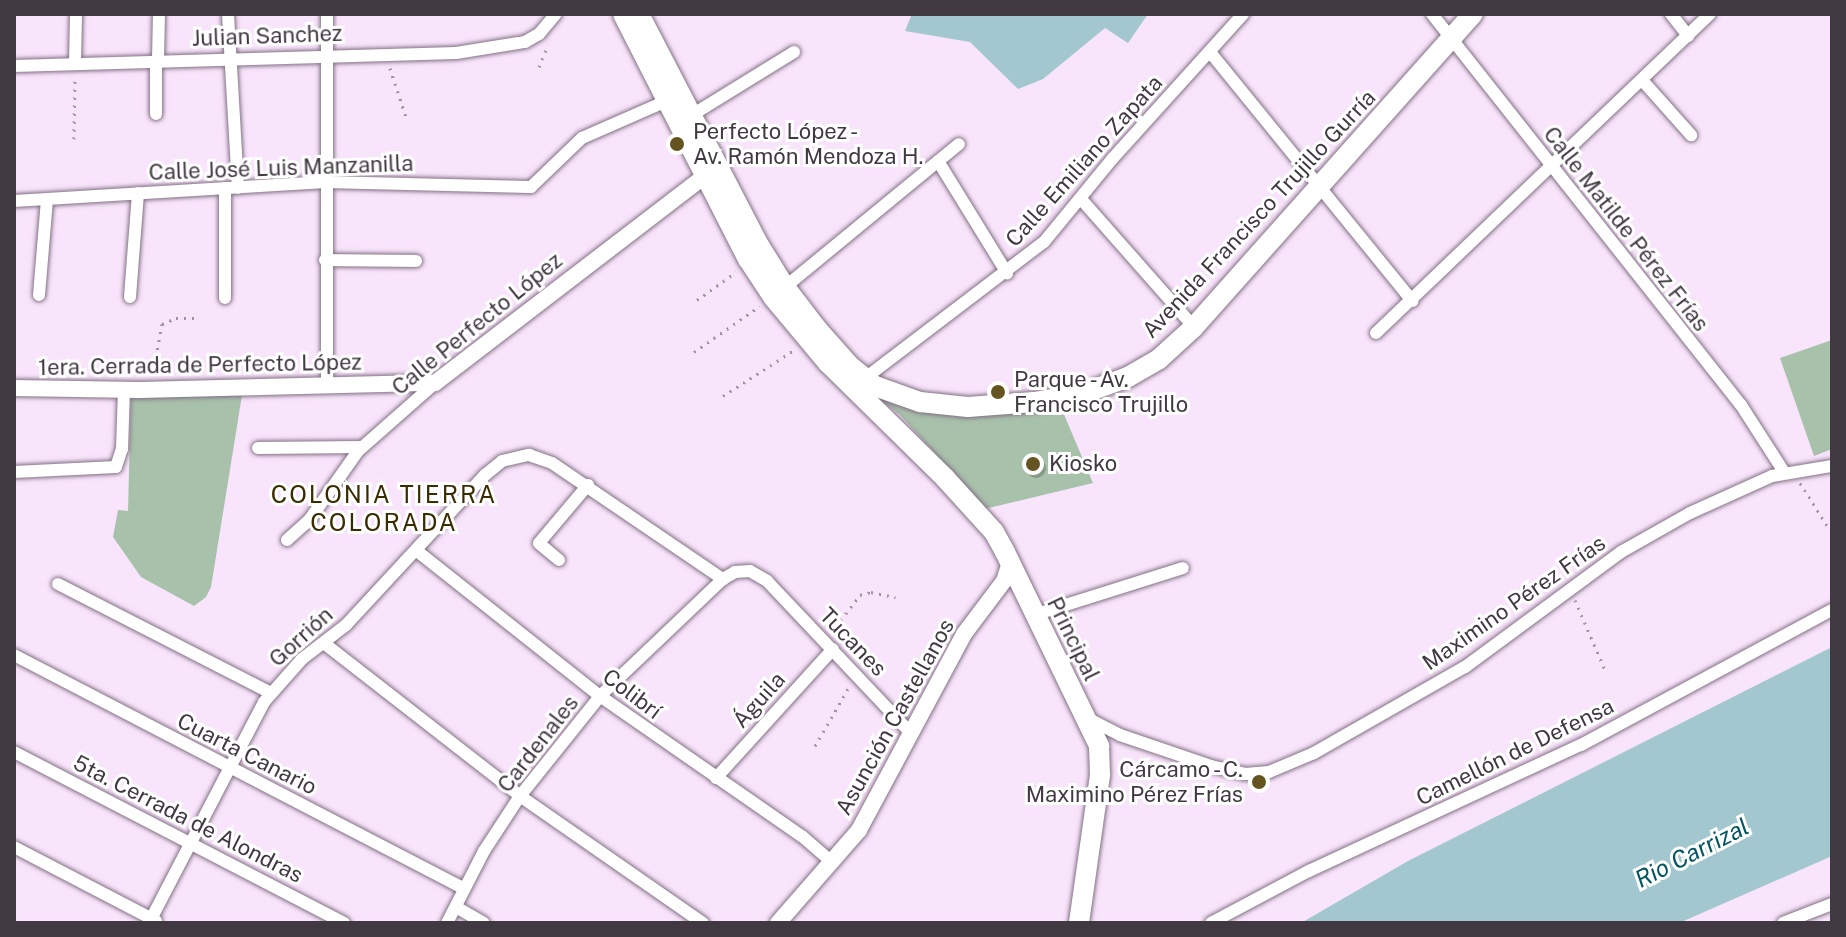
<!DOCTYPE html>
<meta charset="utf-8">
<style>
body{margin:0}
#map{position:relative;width:1846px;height:937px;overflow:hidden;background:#f8e4fb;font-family:"Public Sans",sans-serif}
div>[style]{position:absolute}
.green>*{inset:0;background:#a8c1ab}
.water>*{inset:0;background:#a2c7cf}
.shadow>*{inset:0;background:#0003}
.round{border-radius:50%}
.building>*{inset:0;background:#ccb89f}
.path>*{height:3px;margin-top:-1.5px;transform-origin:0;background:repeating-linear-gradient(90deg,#a293a4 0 2px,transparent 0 8px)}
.roads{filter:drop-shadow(0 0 2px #837184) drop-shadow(0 0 2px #837184)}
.minor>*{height:12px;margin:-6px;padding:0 6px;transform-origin:6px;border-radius:6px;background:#fff}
.tertiary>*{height:16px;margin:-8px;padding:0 8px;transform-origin:8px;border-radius:8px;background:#fff}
.primary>*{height:20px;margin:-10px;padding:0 10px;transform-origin:10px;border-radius:10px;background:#fff}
.dots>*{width:22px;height:22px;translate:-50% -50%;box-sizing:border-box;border:4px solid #fff;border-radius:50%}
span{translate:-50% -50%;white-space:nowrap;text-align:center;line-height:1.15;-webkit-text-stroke:6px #fff;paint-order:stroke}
.street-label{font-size:22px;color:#413942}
.poi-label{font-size:22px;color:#413942}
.left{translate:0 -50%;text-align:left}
.right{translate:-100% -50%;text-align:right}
.neighbourhood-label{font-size:24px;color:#392c01;letter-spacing:2px}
.water-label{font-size:24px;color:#025663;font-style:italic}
.frame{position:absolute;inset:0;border:16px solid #413942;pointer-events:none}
</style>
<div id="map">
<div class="green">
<i style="clip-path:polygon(1832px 340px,1832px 449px,1814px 456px,1780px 358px)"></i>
<i style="clip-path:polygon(243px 389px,211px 587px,206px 597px,194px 606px,141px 577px,113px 537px,118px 510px,128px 511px,131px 393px)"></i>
<i style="clip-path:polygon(875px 395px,1060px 405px,1093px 483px,980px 510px,953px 473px,900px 415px)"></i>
</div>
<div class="water">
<i style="clip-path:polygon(912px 14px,1148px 14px,1128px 43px,1105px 28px,1043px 79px,1018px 89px,970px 42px,905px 31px)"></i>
<i style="clip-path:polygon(1832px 647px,1832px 856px,1679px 923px,1301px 923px,1408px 861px)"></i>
</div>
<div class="shadow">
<i class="round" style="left:1026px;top:458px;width:20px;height:20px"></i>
</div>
<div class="building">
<i class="round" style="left:1023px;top:455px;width:20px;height:20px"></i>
</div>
<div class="path">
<i style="left:539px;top:67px;width:24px;rotate:-68deg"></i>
<i style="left:390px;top:68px;width:52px;rotate:71.9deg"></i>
<i style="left:74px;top:139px;width:61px;rotate:-89.1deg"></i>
<i style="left:697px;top:300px;width:48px;rotate:-35.7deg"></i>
<i style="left:694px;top:352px;width:80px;rotate:-34.9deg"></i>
<i style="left:153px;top:373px;width:50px;rotate:-79.6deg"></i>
<i style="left:162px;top:324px;width:15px;rotate:-23deg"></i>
<i style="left:176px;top:318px;width:22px"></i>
<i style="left:723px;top:396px;width:85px;rotate:-32.9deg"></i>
<i style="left:1800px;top:483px;width:52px;rotate:57.5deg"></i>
<i style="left:1575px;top:600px;width:76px;rotate:66.8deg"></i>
<i style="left:831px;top:633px;width:48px;rotate:-52.7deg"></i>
<i style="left:860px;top:595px;width:11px;rotate:-15deg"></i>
<i style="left:871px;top:592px;width:25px;rotate:12deg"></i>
<i style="left:815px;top:746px;width:68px;rotate:-60deg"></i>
</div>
<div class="roads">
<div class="minor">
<i style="left:228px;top:14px;width:174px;rotate:86.7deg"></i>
<i style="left:1432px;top:14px;width:498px;rotate:51.7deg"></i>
<i style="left:1741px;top:405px;width:80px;rotate:57.3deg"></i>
<i style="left:1671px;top:14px;width:28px;rotate:52deg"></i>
<i style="left:1210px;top:52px;width:321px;rotate:50.9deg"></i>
<i style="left:158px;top:60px;width:46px;rotate:-88.8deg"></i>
<i style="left:75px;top:63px;width:49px;rotate:-88.8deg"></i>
<i style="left:14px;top:66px;width:442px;rotate:-1.7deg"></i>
<i style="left:456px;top:53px;width:70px;rotate:-9.1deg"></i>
<i style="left:525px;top:42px;width:16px;rotate:-30deg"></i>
<i style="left:539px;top:34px;width:26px;rotate:-50deg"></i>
<i style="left:1642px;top:80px;width:74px;rotate:48.3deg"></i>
<i style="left:156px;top:114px;width:54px;rotate:-90deg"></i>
<i style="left:692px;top:115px;width:120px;rotate:-31.7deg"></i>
<i style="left:938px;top:161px;width:132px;rotate:58.4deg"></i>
<i style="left:225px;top:188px;width:110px;rotate:90deg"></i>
<i style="left:1081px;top:199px;width:171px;rotate:48.6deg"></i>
<i style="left:14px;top:201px;width:312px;rotate:-3.5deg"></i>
<i style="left:325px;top:182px;width:206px;rotate:1.4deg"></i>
<i style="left:531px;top:187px;width:71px;rotate:-43.9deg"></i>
<i style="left:582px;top:138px;width:99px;rotate:-23.7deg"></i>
<i style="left:325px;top:260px;width:91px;rotate:0.6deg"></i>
<i style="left:785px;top:287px;width:225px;rotate:-39.4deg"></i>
<i style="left:39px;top:295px;width:95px;rotate:-85.2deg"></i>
<i style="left:130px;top:297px;width:104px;rotate:-85.6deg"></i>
<i style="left:1376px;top:333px;width:462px;rotate:-43.7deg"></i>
<i style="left:864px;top:379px;width:226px;rotate:-37.3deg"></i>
<i style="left:1044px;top:242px;width:109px;rotate:-50.6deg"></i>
<i style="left:1113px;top:158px;width:194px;rotate:-47.9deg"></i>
<i style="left:327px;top:386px;width:372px;rotate:-90deg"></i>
<i style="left:258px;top:448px;width:104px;rotate:-0.6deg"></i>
<i style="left:14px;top:472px;width:102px;rotate:-2.8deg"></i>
<i style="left:116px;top:467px;width:19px;rotate:-72deg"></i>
<i style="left:122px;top:449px;width:59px;rotate:-88.1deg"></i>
<i style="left:287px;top:540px;width:31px;rotate:-42deg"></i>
<i style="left:310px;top:519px;width:83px;rotate:-54.8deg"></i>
<i style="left:358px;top:451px;width:103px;rotate:-41.4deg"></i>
<i style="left:417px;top:551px;width:233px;rotate:38.4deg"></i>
<i style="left:600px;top:696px;width:247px;rotate:34.8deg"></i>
<i style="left:803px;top:837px;width:37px;rotate:41deg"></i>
<i style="left:559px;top:560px;width:26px;rotate:-140deg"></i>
<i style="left:539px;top:543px;width:76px;rotate:-49.8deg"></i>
<i style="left:58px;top:584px;width:239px;rotate:27.1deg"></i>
<i style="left:1034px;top:615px;width:156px;rotate:-17.5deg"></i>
<i style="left:325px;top:644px;width:247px;rotate:37.9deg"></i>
<i style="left:520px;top:796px;width:223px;rotate:34.8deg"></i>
<i style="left:14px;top:655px;width:506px;rotate:27.43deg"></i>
<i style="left:1087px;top:718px;width:37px;rotate:27deg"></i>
<i style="left:1120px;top:735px;width:96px;rotate:18.8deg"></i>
<i style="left:1211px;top:766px;width:35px;rotate:13deg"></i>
<i style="left:1245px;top:774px;width:24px;rotate:-5deg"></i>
<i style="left:1269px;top:772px;width:49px;rotate:-22.9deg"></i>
<i style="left:1314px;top:753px;width:174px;rotate:-29.7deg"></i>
<i style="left:1465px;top:667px;width:194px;rotate:-36.4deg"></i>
<i style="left:1621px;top:552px;width:79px;rotate:-29.5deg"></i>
<i style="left:1690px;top:513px;width:90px;rotate:-24.3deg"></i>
<i style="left:1772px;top:476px;width:61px;rotate:-9.5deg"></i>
<i style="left:14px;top:752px;width:372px;rotate:27.4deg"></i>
<i style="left:716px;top:778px;width:174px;rotate:-47.8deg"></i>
<i style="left:14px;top:847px;width:160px;rotate:27.5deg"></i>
<i style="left:456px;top:907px;width:32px;rotate:30deg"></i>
<i style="left:149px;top:923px;width:249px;rotate:-62.5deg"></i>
<i style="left:264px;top:702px;width:57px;rotate:-48.5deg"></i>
<i style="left:302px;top:659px;width:56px;rotate:-37.7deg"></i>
<i style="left:346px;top:625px;width:205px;rotate:-47.2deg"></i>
<i style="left:485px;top:475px;width:22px;rotate:-39deg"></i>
<i style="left:502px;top:461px;width:28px;rotate:-13deg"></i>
<i style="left:529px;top:455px;width:24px;rotate:19deg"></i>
<i style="left:552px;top:463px;width:207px;rotate:34.2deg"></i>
<i style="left:447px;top:923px;width:81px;rotate:-62.8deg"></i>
<i style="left:484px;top:851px;width:66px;rotate:-56.8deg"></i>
<i style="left:520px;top:796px;width:128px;rotate:-51.3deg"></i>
<i style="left:600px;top:696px;width:170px;rotate:-43.6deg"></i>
<i style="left:723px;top:579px;width:14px;rotate:-30deg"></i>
<i style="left:735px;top:572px;width:15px;rotate:-4deg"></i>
<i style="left:750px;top:571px;width:20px;rotate:30deg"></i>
<i style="left:767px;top:581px;width:208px;rotate:46.6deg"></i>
<i style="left:1211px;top:923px;width:111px;rotate:-28deg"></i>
<i style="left:1309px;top:871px;width:300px;rotate:-24.9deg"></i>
<i style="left:1581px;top:745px;width:285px;rotate:-28.3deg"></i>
<i style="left:1783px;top:923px;width:53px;rotate:-21.2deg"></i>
</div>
<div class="tertiary">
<i style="left:14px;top:388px;width:124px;rotate:0.9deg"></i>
<i style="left:138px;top:390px;width:297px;rotate:-1.4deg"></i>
<i style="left:435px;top:383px;width:353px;rotate:-37.5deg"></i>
<i style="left:778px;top:923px;width:123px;rotate:-48.9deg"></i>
<i style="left:859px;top:830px;width:222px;rotate:-61.8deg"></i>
<i style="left:964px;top:634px;width:66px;rotate:-53deg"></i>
<i style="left:1004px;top:581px;width:19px;rotate:-72deg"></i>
</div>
<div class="primary">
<i style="left:623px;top:14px;width:275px;rotate:63deg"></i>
<i style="left:748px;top:259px;width:45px;rotate:56.7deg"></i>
<i style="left:773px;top:297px;width:86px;rotate:50.2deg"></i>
<i style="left:828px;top:363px;width:164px;rotate:44.5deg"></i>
<i style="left:945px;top:478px;width:73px;rotate:47.8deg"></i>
<i style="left:994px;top:532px;width:23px;rotate:61deg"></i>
<i style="left:1005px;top:552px;width:216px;rotate:64.1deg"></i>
<i style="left:1099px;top:746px;width:29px;rotate:88deg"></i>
<i style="left:1100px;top:775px;width:149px;rotate:98.1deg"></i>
<i style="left:639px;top:14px;width:257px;rotate:62.6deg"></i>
<i style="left:757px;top:242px;width:53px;rotate:58.1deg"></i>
<i style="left:785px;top:287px;width:53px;rotate:52.7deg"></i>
<i style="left:817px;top:329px;width:50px;rotate:48.3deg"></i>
<i style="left:850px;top:366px;width:32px;rotate:39deg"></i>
<i style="left:875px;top:386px;width:48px;rotate:19.6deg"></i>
<i style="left:920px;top:402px;width:48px;rotate:5.9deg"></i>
<i style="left:968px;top:407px;width:66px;rotate:-4.3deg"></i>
<i style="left:1034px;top:402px;width:49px;rotate:-9.5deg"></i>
<i style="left:1082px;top:394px;width:49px;rotate:-20.3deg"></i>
<i style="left:1128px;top:377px;width:36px;rotate:-30deg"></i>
<i style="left:1159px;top:359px;width:47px;rotate:-42.4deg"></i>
<i style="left:1194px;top:327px;width:419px;rotate:-48.3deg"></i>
</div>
</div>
<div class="dots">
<i style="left:677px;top:144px;background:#655421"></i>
<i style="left:998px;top:392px;background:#655421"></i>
<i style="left:1033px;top:464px;background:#655421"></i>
<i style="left:1259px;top:782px;background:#655421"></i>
</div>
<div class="street-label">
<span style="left:267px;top:36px;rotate:-2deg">Julian Sanchez</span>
<span style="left:1084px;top:161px;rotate:-48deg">Calle Emiliano Zapata</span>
<span style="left:281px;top:168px;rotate:-2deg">Calle José Luis Manzanilla</span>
<span style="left:1259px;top:214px;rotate:-47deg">Avenida Francisco Trujillo Gurría</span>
<span style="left:1626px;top:229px;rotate:52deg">Calle Matilde Pérez Frías</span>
<span style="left:477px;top:324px;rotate:-39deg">Calle Perfecto López</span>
<span style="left:200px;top:365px;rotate:-1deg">1era. Cerrada de Perfecto López</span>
<span style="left:1514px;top:603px;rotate:-35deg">Maximino Pérez Frías</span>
<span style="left:301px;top:637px;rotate:-42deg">Gorrión</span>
<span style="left:1073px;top:639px;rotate:64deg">Principal</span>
<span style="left:853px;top:642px;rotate:46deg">Tucanes</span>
<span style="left:632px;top:694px;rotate:37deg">Colibrí</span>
<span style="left:759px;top:700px;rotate:-48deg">Águila</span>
<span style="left:895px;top:717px;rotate:-61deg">Asunción Castellanos</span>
<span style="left:538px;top:744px;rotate:-52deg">Cardenales</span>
<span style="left:1515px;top:752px;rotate:-26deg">Camellón de Defensa</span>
<span style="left:247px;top:754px;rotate:27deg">Cuarta Canario</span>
<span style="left:188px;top:819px;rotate:27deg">5ta. Cerrada de Alondras</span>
</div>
<div class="poi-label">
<span class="left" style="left:693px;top:144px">Perfecto López -<br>Av. Ramón Mendoza H.</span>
<span class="left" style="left:1014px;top:392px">Parque - Av.<br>Francisco Trujillo</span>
<span class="left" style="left:1049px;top:464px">Kiosko</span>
<span class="right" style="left:1243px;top:782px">Cárcamo - C.<br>Maximino Pérez Frías</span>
</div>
<div class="neighbourhood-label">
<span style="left:384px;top:509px">COLONIA TIERRA<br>COLORADA</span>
</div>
<div class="water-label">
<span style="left:1692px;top:853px;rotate:-27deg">Rio Carrizal</span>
</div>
<div class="frame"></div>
</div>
